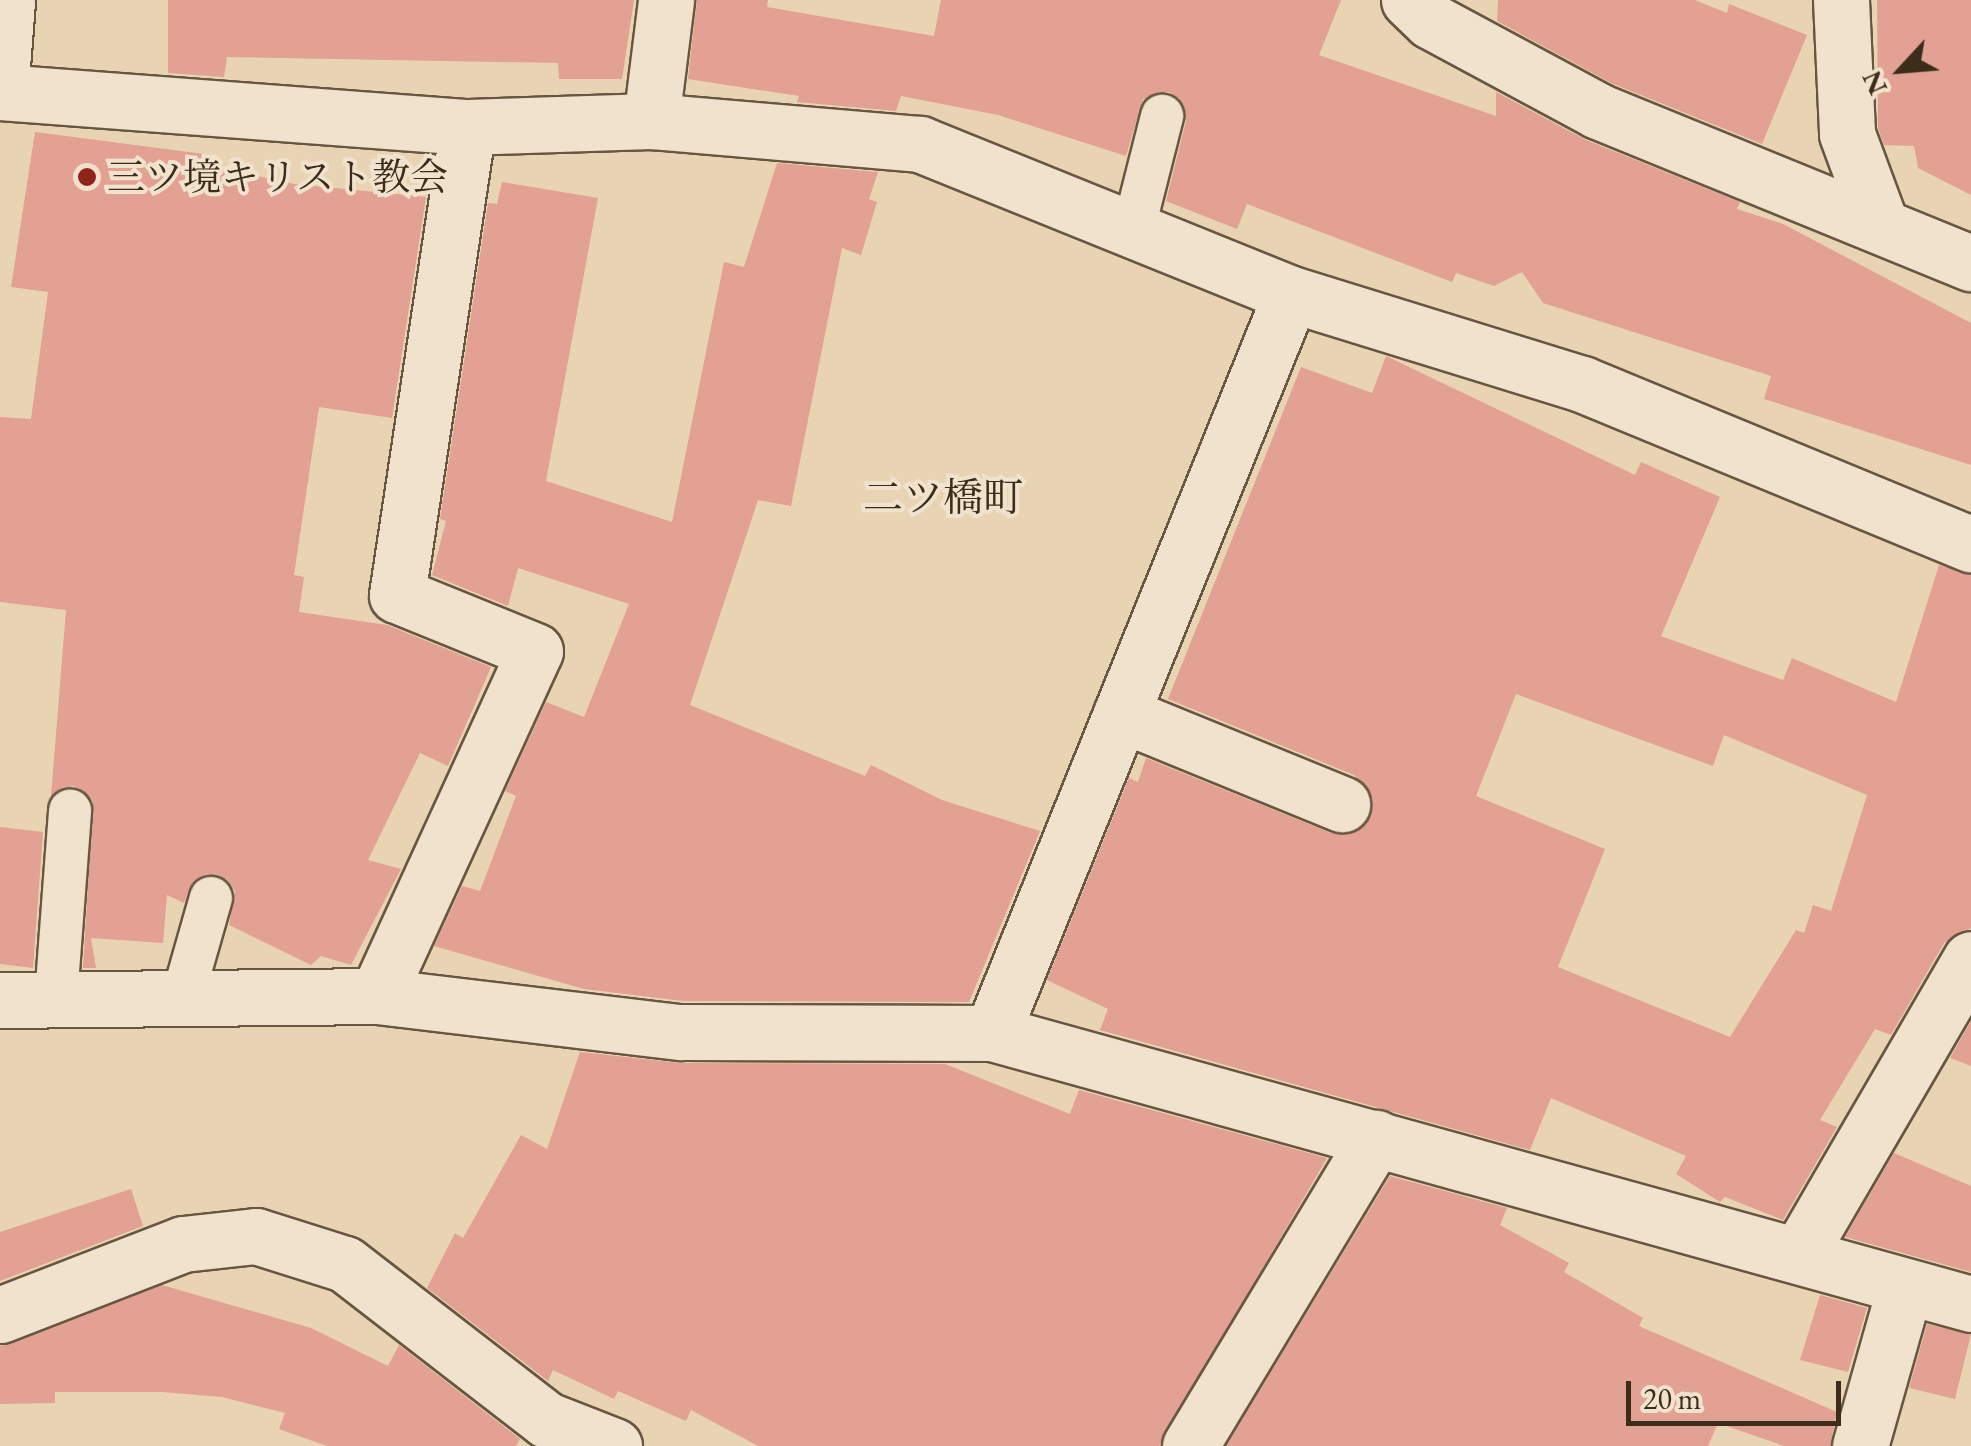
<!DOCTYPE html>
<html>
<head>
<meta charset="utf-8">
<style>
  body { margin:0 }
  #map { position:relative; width:1971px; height:1446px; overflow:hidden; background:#e8d3b2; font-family:"EB Garamond","Noto Serif JP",serif }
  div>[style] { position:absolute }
  .building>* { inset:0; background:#e2a192 }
  .roads { filter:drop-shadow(2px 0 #675640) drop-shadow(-2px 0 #675640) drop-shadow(0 2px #675640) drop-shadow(0 -2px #675640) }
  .service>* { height:42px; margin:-21px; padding:0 21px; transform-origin:21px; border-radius:21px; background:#f0e2cd }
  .minor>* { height:55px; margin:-27.5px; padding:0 27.5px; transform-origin:27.5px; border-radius:27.5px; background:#f0e2cd }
  .dots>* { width:28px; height:28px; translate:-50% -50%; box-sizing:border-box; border:5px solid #f0e2cd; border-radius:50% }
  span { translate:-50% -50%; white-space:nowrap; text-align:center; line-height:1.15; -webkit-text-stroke:8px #f0e2cd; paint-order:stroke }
  .poi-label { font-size:38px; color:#3c2d1a }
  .left { translate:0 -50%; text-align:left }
  .neighbourhood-label { font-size:40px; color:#3c2d1a }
  .north { position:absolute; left:1851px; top:20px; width:100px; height:100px; -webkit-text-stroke:8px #f0e2cd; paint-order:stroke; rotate:244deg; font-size:28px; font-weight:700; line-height:40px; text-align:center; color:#3c2d1a }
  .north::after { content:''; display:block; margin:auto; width:35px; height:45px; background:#3c2d1a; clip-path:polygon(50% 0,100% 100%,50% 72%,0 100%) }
  .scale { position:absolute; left:1626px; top:1381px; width:215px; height:45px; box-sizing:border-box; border:5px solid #3c2d1a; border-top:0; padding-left:12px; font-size:30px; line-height:35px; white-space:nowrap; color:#3c2d1a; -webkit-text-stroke:8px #f0e2cd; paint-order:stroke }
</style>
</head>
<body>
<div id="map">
  <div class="building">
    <i style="clip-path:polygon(168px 0,634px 0,622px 79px,559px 79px,558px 63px,227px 57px,224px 77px,168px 73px)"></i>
    <i style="clip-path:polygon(697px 0,768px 0,767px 7px,934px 36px,941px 0,1341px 0,1319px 55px,1496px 116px,1496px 92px,1586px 140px,1740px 202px,1737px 209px,1783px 224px,1971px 323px,1971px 465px,1764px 399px,1771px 376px,1543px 303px,1522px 272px,1494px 286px,1456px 273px,1452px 282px,1247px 204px,1237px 229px,1166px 201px,1186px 121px,1180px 99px,1169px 92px,1143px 99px,1126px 156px,998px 115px,901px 96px,896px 111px,797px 102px,799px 96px,688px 79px)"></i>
    <i style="clip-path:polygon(1498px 0,1695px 0,1727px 13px,1729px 4px,1807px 35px,1762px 144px,1611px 83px,1497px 21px)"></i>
    <i style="clip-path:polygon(1877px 0,1971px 0,1971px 195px,1918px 168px,1914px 146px,1884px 145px,1878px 128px)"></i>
    <i style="clip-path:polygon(35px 132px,212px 155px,211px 166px,294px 184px,426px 197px,392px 418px,319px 407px,294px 575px,304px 577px,299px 612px,387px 625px,491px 667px,448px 766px,420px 753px,368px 860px,401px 869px,351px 965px,321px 956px,311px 965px,229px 925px,235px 891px,228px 880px,206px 874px,193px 881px,184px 903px,167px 895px,163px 943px,91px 938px,96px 968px,83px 968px,93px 801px,73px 786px,51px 796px,66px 610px,0 602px,0 417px,31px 419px,48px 292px,11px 287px)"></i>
    <i style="clip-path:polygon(777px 163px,878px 172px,869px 199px,877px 202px,861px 255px,842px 248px,791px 506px,758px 500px,690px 705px,865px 776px,871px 765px,942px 800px,1040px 831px,969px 1002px,683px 1001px,584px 989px,434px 946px,462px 886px,480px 891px,516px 796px,505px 791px,546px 702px,584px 717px,629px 604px,518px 568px,508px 606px,432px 575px,446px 521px,440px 519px,488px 203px,497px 204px,502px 182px,598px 198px,546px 481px,672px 522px,724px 262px,744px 267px)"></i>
    <i style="clip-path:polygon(evenodd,1386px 356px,1635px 475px,1641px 462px,1720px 497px,1661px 636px,1783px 680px,1792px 658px,1896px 702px,1939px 565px,1971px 575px,1971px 928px,1944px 943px,1891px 1035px,1875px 1029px,1820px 1120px,1837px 1127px,1783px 1220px,1725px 1197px,1720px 1202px,1676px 1174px,1686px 1156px,1551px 1098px,1530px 1150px,1100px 1030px,1108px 1009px,1047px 980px,1129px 778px,1138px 782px,1146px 758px,1331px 833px,1360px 829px,1370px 817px,1373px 799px,1354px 775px,1168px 699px,1301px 367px,1372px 393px,1386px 356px,1516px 694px,1713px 766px,1724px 735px,1867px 795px,1831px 911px,1813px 905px,1804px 933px,1796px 930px,1730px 1037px,1558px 967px,1605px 849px,1476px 796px,1516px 694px)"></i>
    <i style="clip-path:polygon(0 827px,43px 832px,33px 968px,0 964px)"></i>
    <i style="clip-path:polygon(1971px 1021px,1971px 1066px,1950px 1058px)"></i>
    <i style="clip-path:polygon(580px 1052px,681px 1063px,945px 1064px,1070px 1114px,1079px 1090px,1327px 1158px,1159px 1446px,758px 1446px,691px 1410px,686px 1421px,618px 1391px,614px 1399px,553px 1370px,548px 1381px,427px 1288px,455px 1233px,463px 1238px,521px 1135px,547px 1149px)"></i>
    <i style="clip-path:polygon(1894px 1153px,1971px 1186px,1971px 1272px,1845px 1237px)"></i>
    <i style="clip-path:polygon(1390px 1176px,1507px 1208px,1500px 1225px,1569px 1263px,1564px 1272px,1643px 1318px,1639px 1326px,1837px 1412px,1830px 1446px,1784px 1446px,1718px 1423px,1708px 1446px,1226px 1446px)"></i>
    <i style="clip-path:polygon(131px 1189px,143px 1226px,0 1281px,0 1232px)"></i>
    <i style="clip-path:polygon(162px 1285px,311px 1328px,388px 1366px,399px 1345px,520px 1439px,516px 1446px,327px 1446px,279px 1429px,285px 1413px,222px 1397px,162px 1392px,55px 1392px,55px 1403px,0 1404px,0 1346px)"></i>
    <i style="clip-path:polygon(1820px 1295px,1867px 1308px,1848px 1372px,1800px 1360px)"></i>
    <i style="clip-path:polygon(1927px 1324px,1971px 1334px,1955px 1399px,1909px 1388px)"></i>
  </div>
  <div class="roads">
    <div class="service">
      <i style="left:1133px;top:231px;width:119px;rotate:-75.8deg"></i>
      <i style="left:183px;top:996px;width:102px;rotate:-74.1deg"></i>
      <i style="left:56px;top:998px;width:188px;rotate:-85.7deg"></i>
    </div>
    <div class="minor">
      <i style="left:1409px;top:0;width:30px;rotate:44deg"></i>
      <i style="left:1431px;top:21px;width:190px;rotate:28.3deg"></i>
      <i style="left:1598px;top:111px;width:403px;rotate:22.2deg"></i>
      <i style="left:1841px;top:0;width:134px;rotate:87.4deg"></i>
      <i style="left:1847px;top:134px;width:95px;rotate:69.7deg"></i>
      <i style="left:0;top:92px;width:469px;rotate:4.3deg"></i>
      <i style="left:468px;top:127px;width:183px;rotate:-1.9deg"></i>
      <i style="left:651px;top:121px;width:270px;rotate:4.9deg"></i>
      <i style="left:920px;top:144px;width:400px;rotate:22deg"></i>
      <i style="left:1291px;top:294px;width:305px;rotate:17.2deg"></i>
      <i style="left:1582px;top:384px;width:421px;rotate:22.4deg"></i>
      <i style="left:0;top:92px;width:92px;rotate:-85.6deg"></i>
      <i style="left:651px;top:121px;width:122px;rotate:-82.9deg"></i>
      <i style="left:1121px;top:714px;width:239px;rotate:22.2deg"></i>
      <i style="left:377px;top:996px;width:379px;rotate:-65.4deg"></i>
      <i style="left:535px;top:651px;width:149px;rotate:-157.9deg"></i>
      <i style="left:397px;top:595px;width:473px;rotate:-81.4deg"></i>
      <i style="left:0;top:1000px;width:377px;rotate:-0.6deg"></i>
      <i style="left:377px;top:996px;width:306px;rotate:6.8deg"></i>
      <i style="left:681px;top:1032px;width:311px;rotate:0.2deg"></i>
      <i style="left:992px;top:1033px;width:1016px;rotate:15.47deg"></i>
      <i style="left:992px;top:1033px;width:797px;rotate:-67.97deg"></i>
      <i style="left:1799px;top:1254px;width:341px;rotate:-59.8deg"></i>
      <i style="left:0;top:1315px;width:196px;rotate:-21.2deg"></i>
      <i style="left:183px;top:1244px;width:73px;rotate:-6.3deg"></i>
      <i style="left:256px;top:1236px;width:93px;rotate:17.5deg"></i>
      <i style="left:345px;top:1264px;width:255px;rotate:37.7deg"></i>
      <i style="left:547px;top:1420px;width:72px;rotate:21.2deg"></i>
      <i style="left:1190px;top:1446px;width:360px;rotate:-58.9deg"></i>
      <i style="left:1860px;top:1446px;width:165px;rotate:-74.2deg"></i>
    </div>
  </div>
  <div class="dots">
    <i style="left:87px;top:177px;background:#8f2418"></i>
  </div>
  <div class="poi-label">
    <span class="left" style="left:107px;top:177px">三ツ境キリスト教会</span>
  </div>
  <div class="neighbourhood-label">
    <span style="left:943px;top:497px">二ツ橋町</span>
  </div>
  <div class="north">N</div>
  <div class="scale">20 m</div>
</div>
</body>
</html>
